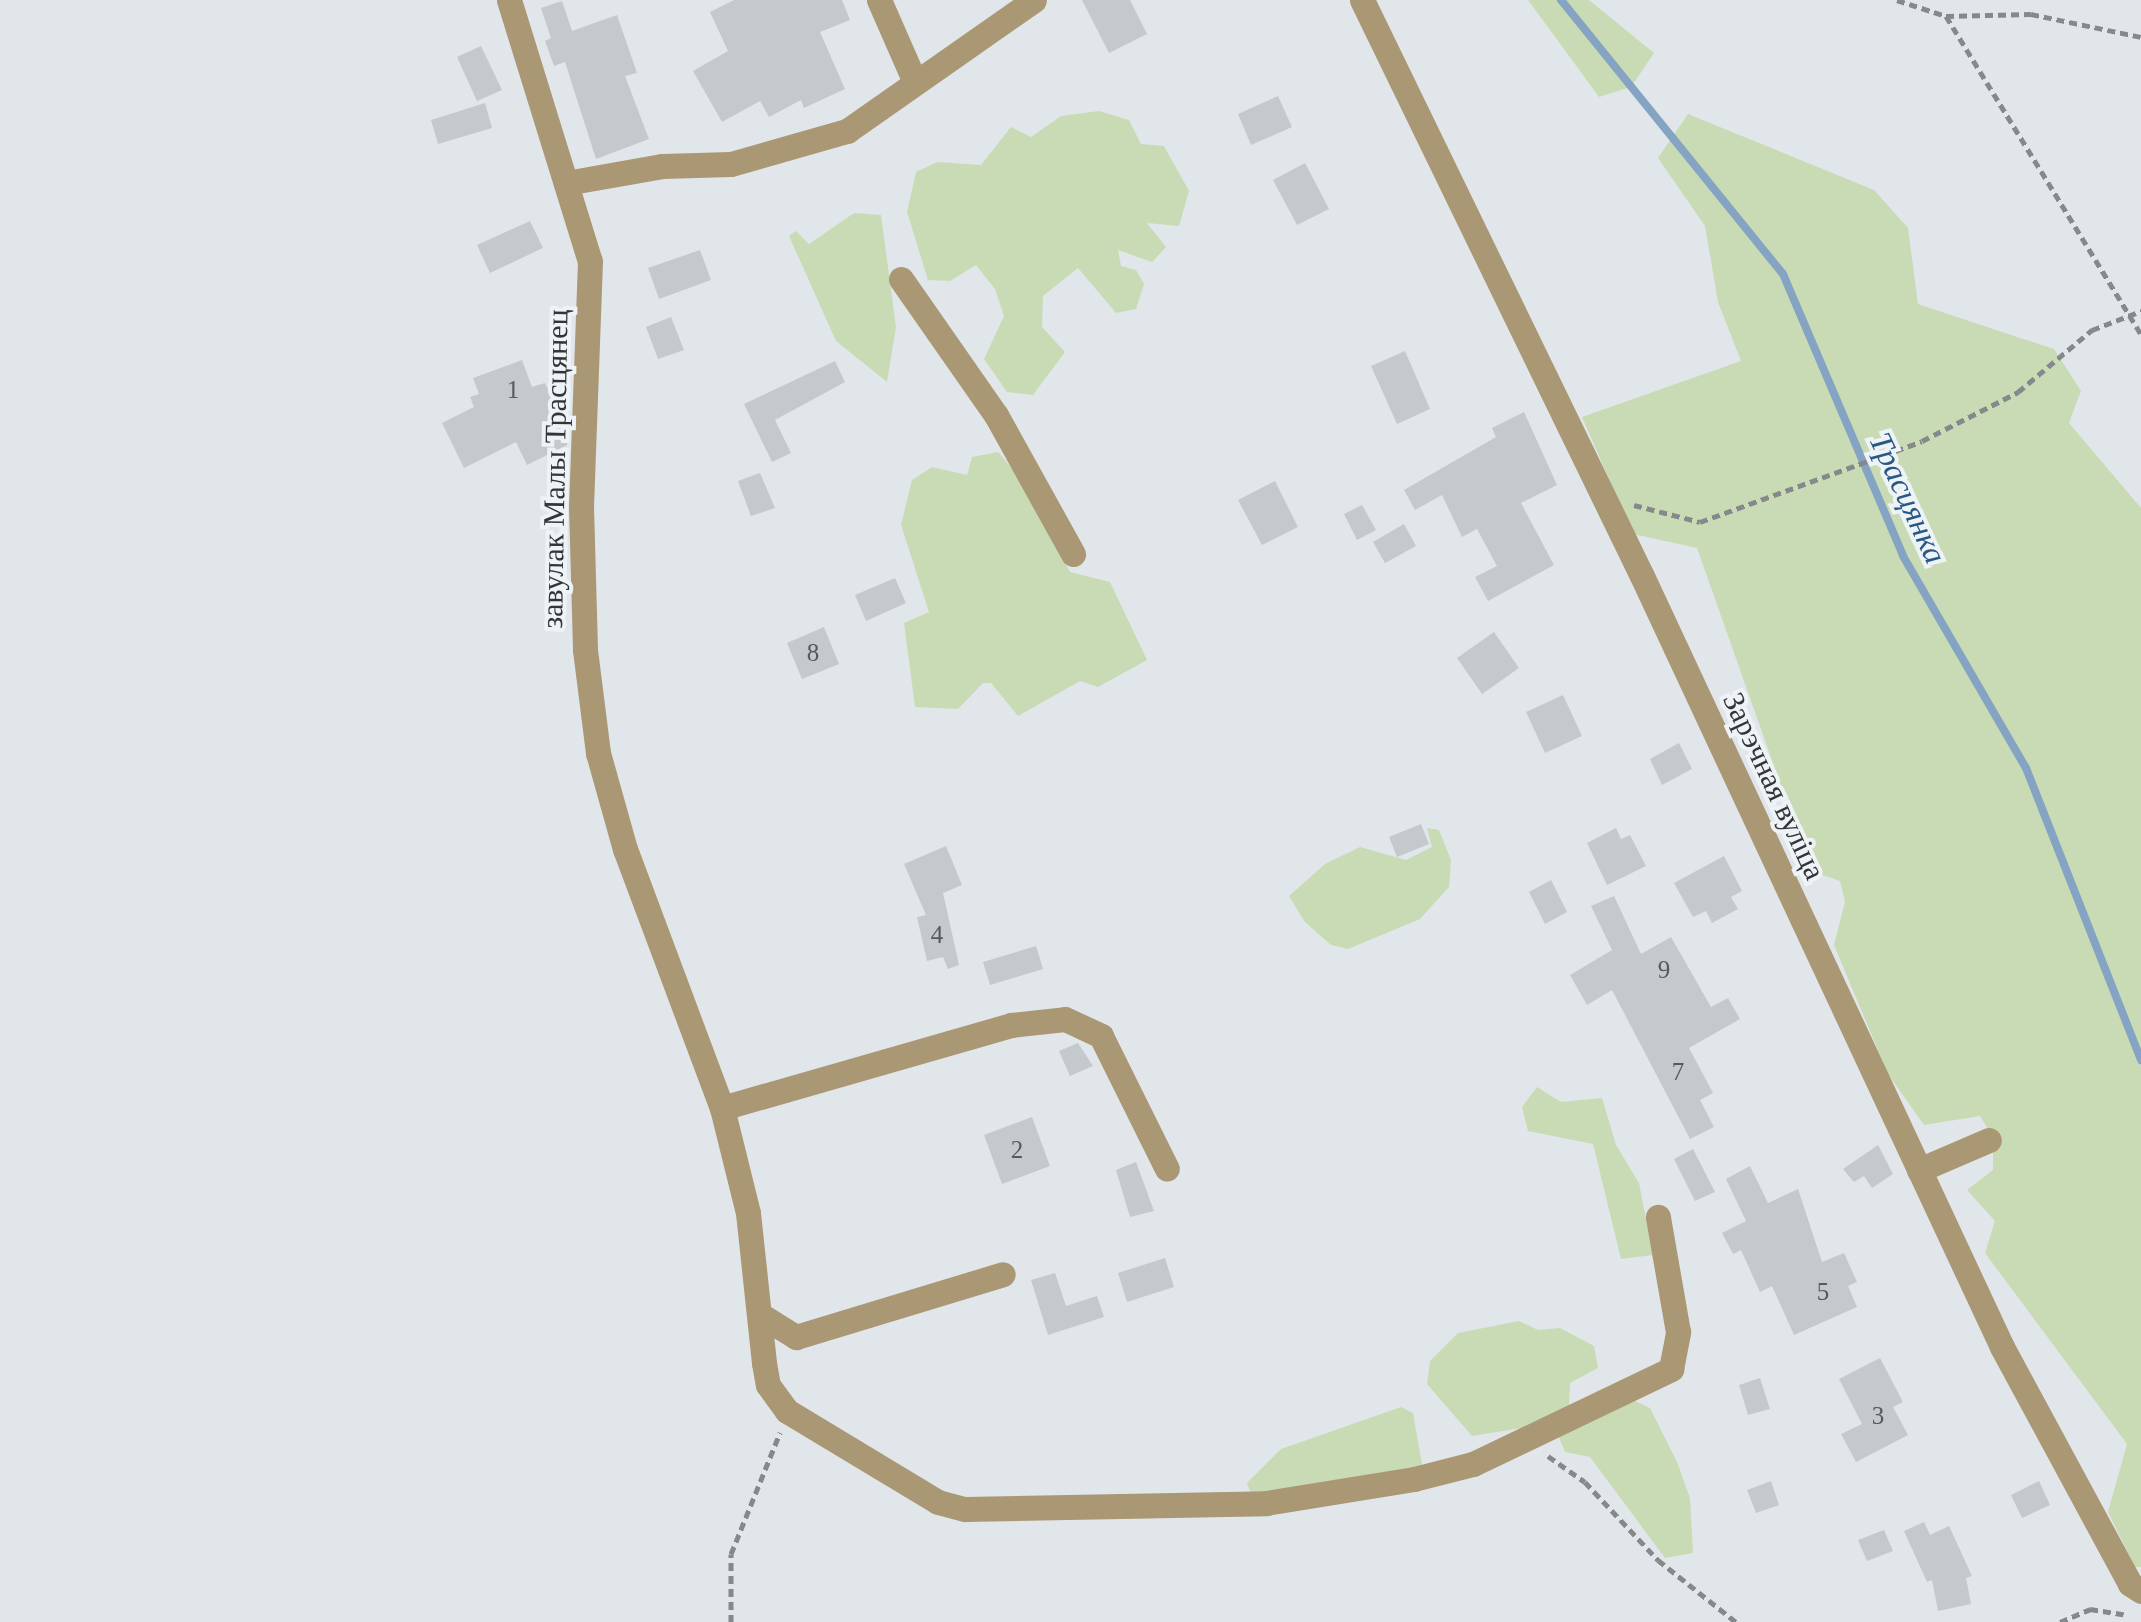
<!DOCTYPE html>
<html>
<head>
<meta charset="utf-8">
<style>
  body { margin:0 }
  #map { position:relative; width:2141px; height:1622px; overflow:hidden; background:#e1e6ea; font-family:Georgia,serif }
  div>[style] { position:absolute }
  .green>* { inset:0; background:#c9dbb4 }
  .stream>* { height:8px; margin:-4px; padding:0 4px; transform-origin:4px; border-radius:4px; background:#85a4c4 }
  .building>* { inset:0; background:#c4c9cd }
  .path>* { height:5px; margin-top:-2.5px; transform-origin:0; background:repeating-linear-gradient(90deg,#85898b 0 8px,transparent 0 13px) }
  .minor>* { height:25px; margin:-12.5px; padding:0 12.5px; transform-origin:12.5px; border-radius:12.5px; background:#aa9774 }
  span { translate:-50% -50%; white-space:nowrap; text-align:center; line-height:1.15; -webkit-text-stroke:8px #eef3f7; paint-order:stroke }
  .number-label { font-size:25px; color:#575a5c }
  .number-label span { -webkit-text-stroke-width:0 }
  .street-label { font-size:30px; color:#333536 }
  .water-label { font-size:32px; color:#295883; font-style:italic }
</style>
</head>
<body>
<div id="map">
  <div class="green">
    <i style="clip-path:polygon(1528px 0,1589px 0,1654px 53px,1631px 87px,1599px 97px)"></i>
    <i style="clip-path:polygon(1099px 111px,1129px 120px,1141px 144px,1164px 146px,1189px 191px,1179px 226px,1147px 223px,1166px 247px,1152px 262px,1118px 250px,1121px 266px,1136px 270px,1144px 284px,1136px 309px,1116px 313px,1078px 268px,1043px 296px,1042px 327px,1065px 352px,1033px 395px,1007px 392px,984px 359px,1004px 316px,995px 289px,976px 265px,950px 281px,928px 280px,907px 212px,916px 172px,937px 162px,981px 165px,1011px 127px,1031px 137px,1061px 116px)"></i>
    <i style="clip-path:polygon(1688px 114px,1874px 190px,1908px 228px,1918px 304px,2054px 349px,2081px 391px,2069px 423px,2141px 508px,2141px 1567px,2135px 1567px,2108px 1512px,2127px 1444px,1985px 1253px,1995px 1221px,1967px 1190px,1993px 1170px,1993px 1137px,1980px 1116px,1924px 1125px,1888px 1074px,1834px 945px,1845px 902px,1840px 881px,1811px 871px,1697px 548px,1633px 534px,1582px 417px,1741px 361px,1718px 302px,1705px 226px,1658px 158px)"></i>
    <i style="clip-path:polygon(854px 213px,881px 215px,896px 327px,887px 382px,836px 341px,789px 236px,796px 231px,809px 244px)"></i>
    <i style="clip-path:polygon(998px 452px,1026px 485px,1070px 572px,1110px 582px,1147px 660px,1098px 687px,1080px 681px,1018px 716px,991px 683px,983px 683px,958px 709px,915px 707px,904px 623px,929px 612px,901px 525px,912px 480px,932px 467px,967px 475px,972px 457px)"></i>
    <i style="clip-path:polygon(1427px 828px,1439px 830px,1451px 860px,1449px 887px,1420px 919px,1348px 949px,1331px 945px,1305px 922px,1289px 896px,1325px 864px,1360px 847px,1406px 860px,1432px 847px)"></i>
    <i style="clip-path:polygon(1537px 1087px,1561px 1102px,1602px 1098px,1616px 1145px,1639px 1183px,1653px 1255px,1621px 1259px,1593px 1144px,1528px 1131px,1522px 1107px)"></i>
    <i style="clip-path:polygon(1519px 1321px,1538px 1330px,1560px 1328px,1594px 1346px,1598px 1368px,1570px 1383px,1569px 1406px,1522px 1428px,1472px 1436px,1427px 1384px,1430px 1361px,1458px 1333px)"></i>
    <i style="clip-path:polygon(1633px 1400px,1650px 1408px,1677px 1462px,1690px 1498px,1693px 1553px,1665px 1558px,1590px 1457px,1565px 1452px,1557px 1433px)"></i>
    <i style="clip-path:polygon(1401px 1407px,1413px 1413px,1423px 1470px,1252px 1497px,1247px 1483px,1281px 1449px)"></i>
  </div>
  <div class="stream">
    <i style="left:1561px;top:0;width:353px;rotate:51deg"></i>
    <i style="left:1783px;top:274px;width:306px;rotate:66.9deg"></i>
    <i style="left:1903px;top:556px;width:245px;rotate:59.9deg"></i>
    <i style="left:2026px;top:768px;width:314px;rotate:68.5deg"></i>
  </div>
  <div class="building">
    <i style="clip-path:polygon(734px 0,842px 0,850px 20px,820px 32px,845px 89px,804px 108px,801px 100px,769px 117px,760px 101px,722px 122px,693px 71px,728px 51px,710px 12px)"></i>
    <i style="clip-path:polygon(1082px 0,1130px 0,1147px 34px,1109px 53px)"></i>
    <i style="clip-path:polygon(562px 1px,572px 31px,617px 15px,637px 73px,625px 76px,649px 139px,596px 159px,565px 62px,554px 66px,545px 41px,551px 38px,541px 8px)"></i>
    <i style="clip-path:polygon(481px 46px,502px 90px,477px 101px,457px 57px)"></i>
    <i style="clip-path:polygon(1278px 96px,1292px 127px,1251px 145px,1238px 114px)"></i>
    <i style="clip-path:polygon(485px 103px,492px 128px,438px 144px,431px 120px)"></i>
    <i style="clip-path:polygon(1305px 163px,1329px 209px,1297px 225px,1273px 180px)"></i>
    <i style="clip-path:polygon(530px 221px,543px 248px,490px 273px,477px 245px)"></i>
    <i style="clip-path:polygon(700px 250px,711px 280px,659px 299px,648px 268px)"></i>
    <i style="clip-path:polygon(671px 317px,684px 350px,658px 359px,646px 327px)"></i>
    <i style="clip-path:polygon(1405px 351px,1430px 409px,1397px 424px,1371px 366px)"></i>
    <i style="clip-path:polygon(522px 360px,532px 387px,545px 383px,567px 431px,567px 445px,527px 465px,516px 442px,464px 468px,442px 423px,474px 407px,470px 397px,479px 394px,473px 378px)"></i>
    <i style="clip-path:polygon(835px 361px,845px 382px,775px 420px,791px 453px,772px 462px,744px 404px)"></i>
    <i style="clip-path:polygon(1524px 412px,1557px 485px,1521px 503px,1554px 565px,1488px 601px,1475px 577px,1497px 566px,1477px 529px,1462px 537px,1442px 495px,1415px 510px,1404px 490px,1496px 437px,1492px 428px)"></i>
    <i style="clip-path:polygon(760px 473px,775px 508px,751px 516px,738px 481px)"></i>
    <i style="clip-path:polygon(1275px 481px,1298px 527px,1262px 545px,1238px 500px)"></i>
    <i style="clip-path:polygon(1362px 505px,1376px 530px,1357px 540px,1344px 514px)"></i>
    <i style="clip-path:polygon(1404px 524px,1416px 546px,1385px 563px,1373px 542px)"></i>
    <i style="clip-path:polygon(895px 578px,906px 603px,866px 621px,855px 595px)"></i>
    <i style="clip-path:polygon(824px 627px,839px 664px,802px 679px,787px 643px)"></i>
    <i style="clip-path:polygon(1494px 632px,1519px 668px,1482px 694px,1457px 658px)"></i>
    <i style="clip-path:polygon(1563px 695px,1582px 736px,1545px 753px,1526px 712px)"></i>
    <i style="clip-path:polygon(1679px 743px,1692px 769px,1662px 785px,1650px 759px)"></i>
    <i style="clip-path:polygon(1421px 824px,1429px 844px,1397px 857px,1389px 837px)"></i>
    <i style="clip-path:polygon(1616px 828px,1621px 839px,1630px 835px,1646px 866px,1607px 885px,1587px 843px)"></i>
    <i style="clip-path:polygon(946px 846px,962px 885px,943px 893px,959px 965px,948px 969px,943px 957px,927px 961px,917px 917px,926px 915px,904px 864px)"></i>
    <i style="clip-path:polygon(1724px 856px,1742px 891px,1731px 897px,1738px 909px,1712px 923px,1706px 911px,1693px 917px,1674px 883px)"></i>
    <i style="clip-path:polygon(1551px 880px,1567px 912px,1545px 924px,1529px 892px)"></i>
    <i style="clip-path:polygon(1614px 896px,1641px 954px,1671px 937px,1711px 1007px,1728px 998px,1740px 1019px,1689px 1048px,1713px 1093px,1700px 1100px,1714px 1127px,1690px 1139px,1612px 990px,1587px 1005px,1570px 975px,1612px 950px,1591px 906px)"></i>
    <i style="clip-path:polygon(1036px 946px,1043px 969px,990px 985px,983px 962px)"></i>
    <i style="clip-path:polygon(1078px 1043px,1093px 1066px,1070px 1076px,1059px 1051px)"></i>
    <i style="clip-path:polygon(1032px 1117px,1050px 1166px,1002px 1184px,984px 1135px)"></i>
    <i style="clip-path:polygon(1878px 1145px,1893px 1174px,1872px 1188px,1864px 1176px,1854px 1182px,1843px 1169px)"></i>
    <i style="clip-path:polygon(1693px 1149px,1715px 1192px,1695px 1201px,1674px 1159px)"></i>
    <i style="clip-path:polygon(1136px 1162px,1154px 1211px,1130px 1217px,1116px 1170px)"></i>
    <i style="clip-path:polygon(1750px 1166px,1768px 1203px,1798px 1189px,1822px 1262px,1844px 1253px,1857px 1282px,1848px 1286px,1857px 1307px,1794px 1335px,1772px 1286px,1760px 1292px,1741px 1250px,1733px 1254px,1722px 1233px,1746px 1221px,1726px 1179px)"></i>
    <i style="clip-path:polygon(1165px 1258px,1174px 1287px,1127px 1302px,1118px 1273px)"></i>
    <i style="clip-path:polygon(1055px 1273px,1066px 1306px,1097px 1296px,1104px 1317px,1048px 1335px,1031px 1280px)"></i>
    <i style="clip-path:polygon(1880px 1358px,1903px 1402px,1893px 1407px,1908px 1435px,1856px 1462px,1841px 1434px,1862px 1424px,1839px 1379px)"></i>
    <i style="clip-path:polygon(1760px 1378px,1770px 1409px,1748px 1415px,1739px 1385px)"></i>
    <i style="clip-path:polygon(1771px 1481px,1779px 1505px,1756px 1513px,1747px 1490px)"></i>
    <i style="clip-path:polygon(2039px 1481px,2050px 1505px,2022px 1518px,2011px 1495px)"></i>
    <i style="clip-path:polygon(1924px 1522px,1930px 1535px,1949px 1526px,1972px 1576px,1966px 1578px,1971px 1604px,1938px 1611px,1932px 1580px,1927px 1582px,1904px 1531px)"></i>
    <i style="clip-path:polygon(1884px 1530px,1893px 1551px,1867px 1561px,1858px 1540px)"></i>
  </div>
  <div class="path">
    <i style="left:1897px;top:0;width:52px;rotate:18.1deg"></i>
    <i style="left:1946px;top:16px;width:85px;rotate:-1.3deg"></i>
    <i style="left:2031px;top:14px;width:112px;rotate:11.8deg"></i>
    <i style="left:1946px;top:16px;width:373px;rotate:58.5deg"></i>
    <i style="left:1634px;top:505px;width:68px;rotate:14.4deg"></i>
    <i style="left:1700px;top:522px;width:236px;rotate:-20deg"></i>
    <i style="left:1922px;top:441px;width:108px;rotate:-27deg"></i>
    <i style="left:2018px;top:392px;width:97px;rotate:-40deg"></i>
    <i style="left:2092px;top:330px;width:53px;rotate:-21.2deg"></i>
    <i style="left:1548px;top:1456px;width:45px;rotate:35.1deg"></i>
    <i style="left:1585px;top:1482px;width:107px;rotate:46.9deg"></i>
    <i style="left:1658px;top:1560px;width:100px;rotate:38.5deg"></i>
    <i style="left:731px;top:1622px;width:68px;rotate:-90deg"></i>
    <i style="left:731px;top:1554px;width:131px;rotate:-68deg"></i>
    <i style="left:2060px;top:1622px;width:33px;rotate:-23deg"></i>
    <i style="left:2090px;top:1609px;width:38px;rotate:9deg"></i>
  </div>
  <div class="minor">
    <i style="left:509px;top:0;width:273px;rotate:72.8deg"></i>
    <i style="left:590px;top:261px;width:245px;rotate:92.1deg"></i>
    <i style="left:581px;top:506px;width:144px;rotate:88.4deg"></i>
    <i style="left:585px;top:650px;width:104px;rotate:82.8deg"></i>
    <i style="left:598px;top:753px;width:100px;rotate:74.3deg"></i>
    <i style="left:625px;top:849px;width:277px;rotate:69.5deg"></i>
    <i style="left:722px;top:1108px;width:108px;rotate:76.1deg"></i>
    <i style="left:748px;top:1213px;width:151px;rotate:83.9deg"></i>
    <i style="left:764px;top:1363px;width:22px;rotate:80deg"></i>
    <i style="left:768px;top:1385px;width:32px;rotate:54deg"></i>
    <i style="left:787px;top:1411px;width:176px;rotate:31.1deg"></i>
    <i style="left:938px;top:1502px;width:28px;rotate:15deg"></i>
    <i style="left:965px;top:1509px;width:301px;rotate:-1.1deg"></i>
    <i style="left:1266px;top:1503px;width:150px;rotate:-9.2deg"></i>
    <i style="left:1414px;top:1479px;width:61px;rotate:-14.3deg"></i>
    <i style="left:1473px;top:1464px;width:220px;rotate:-25.6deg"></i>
    <i style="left:1671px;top:1369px;width:38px;rotate:-79deg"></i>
    <i style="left:1678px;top:1332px;width:117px;rotate:-99.9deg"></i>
    <i style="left:879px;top:0;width:90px;rotate:66.3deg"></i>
    <i style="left:1362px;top:0;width:640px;rotate:64.08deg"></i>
    <i style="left:1642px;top:576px;width:851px;rotate:64.97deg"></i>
    <i style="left:2002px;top:1347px;width:269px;rotate:61.6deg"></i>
    <i style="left:2130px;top:1584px;width:13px;rotate:32deg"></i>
    <i style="left:566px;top:183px;width:97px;rotate:-10deg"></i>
    <i style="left:662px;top:166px;width:69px;rotate:-1.7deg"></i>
    <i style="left:731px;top:164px;width:121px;rotate:-15.9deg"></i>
    <i style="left:847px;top:131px;width:228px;rotate:-35deg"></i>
    <i style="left:901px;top:279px;width:166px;rotate:55.1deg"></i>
    <i style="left:996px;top:415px;width:159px;rotate:61deg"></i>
    <i style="left:722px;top:1108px;width:301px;rotate:-16deg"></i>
    <i style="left:1011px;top:1025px;width:54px;rotate:-6.3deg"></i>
    <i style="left:1065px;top:1019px;width:40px;rotate:25deg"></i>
    <i style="left:1101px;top:1036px;width:148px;rotate:63.6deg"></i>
    <i style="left:1919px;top:1170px;width:76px;rotate:-23.2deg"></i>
    <i style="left:759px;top:1314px;width:44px;rotate:31.9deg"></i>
    <i style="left:796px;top:1337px;width:216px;rotate:-16.9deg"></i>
  </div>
  <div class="number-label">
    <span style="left:513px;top:390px">1</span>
    <span style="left:813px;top:653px">8</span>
    <span style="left:937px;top:935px">4</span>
    <span style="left:1664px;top:970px">9</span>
    <span style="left:1678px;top:1072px">7</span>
    <span style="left:1017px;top:1150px">2</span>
    <span style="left:1823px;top:1292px">5</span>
    <span style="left:1878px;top:1416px">3</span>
  </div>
  <div class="street-label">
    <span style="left:555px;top:469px;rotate:-89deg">завулак Малы Трасцянец</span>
    <span style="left:1774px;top:786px;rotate:65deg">Зарэчная вуліца</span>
  </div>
  <div class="water-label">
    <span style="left:1908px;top:498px;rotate:65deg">Трасцянка</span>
  </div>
</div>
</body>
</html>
